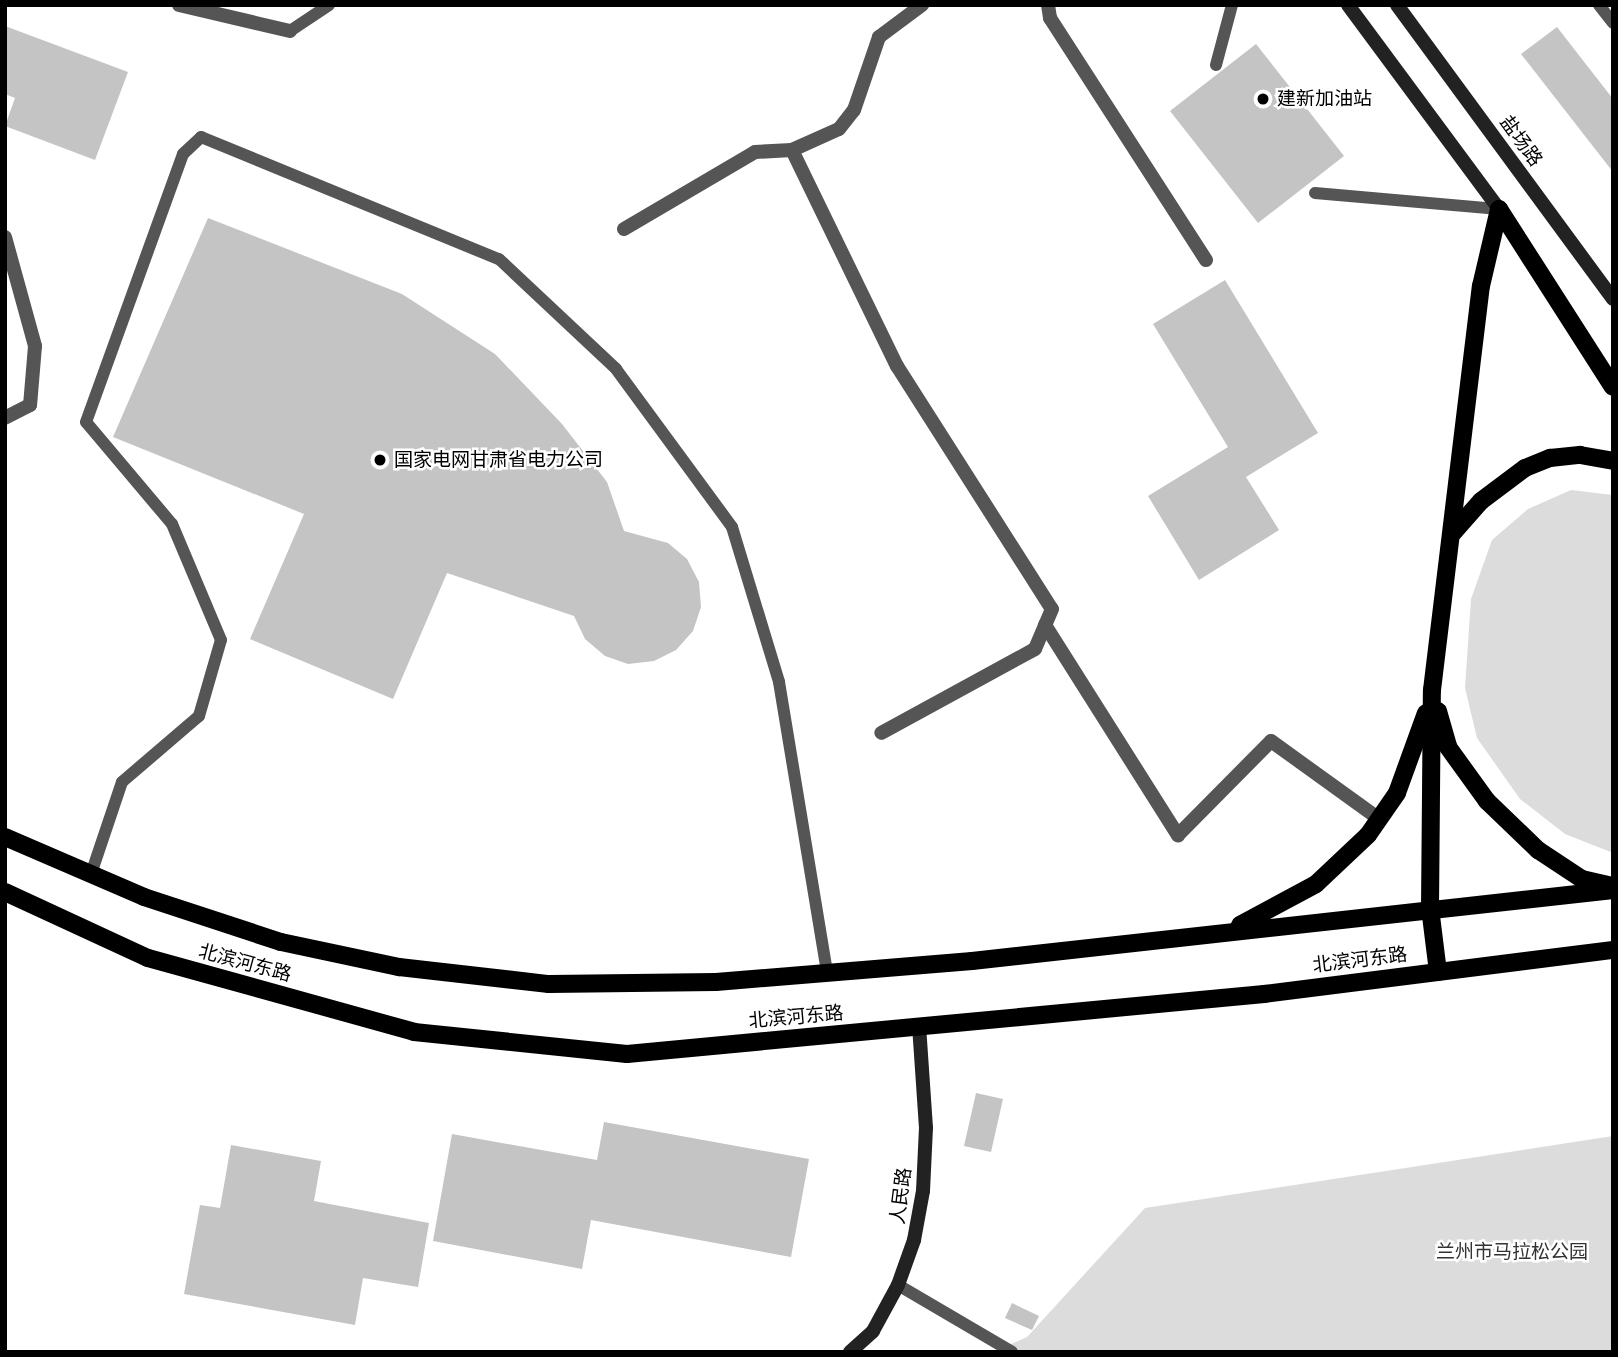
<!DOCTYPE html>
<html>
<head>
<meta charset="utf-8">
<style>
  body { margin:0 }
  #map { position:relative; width:1618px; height:1357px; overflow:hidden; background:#fff; font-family:"Asap Condensed","Noto Sans SC",sans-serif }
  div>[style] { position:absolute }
  .green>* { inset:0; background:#dcdcdc }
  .building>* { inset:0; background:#c4c4c4 }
  .lane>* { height:12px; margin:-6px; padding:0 6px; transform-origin:6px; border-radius:6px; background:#555 }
  .street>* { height:14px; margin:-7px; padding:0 7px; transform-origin:7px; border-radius:7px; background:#555 }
  .secondary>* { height:14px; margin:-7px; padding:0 7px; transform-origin:7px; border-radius:7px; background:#222 }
  .primary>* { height:18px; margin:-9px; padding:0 9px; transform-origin:9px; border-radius:9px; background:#000 }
  .dots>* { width:19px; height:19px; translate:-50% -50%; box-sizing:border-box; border:4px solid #fff; border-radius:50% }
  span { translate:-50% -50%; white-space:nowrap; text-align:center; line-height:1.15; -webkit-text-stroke:5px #fff; paint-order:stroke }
  .poi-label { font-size:19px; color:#000 }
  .left { translate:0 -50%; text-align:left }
  .street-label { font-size:19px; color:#000 }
  .park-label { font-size:19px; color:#333 }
  .frame { position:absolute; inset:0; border:7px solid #000; pointer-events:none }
</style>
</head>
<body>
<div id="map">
  <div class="green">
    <i style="clip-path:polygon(1571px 490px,1613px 495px,1613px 853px,1565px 834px,1520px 799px,1477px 738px,1465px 688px,1471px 599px,1492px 540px,1528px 509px)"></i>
    <i style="clip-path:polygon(1613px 1136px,1613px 1352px,994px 1352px,1027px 1337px,1145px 1208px)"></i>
  </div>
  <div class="building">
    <i style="clip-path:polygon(5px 26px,128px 72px,95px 160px,5px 126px,15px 98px,5px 94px)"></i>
    <i style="clip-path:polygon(1557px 27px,1613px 99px,1613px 172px,1521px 54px)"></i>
    <i style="clip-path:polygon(1256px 44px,1344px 156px,1258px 223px,1170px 111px)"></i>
    <i style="clip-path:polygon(208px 218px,402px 294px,495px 354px,562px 424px,607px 482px,624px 531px,668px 543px,687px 559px,699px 582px,701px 607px,693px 631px,676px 650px,654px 661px,628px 664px,605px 656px,585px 639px,574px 616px,447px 573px,393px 699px,250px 639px,304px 514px,113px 437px)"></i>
    <i style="clip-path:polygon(1225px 280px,1318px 433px,1246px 477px,1279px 530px,1199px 580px,1148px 496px,1228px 447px,1153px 324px)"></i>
    <i style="clip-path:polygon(976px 1093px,1003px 1099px,991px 1152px,964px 1146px)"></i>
    <i style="clip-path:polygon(604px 1122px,809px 1159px,791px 1257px,591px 1220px,582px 1269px,433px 1241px,452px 1134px,597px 1160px)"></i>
    <i style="clip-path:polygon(231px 1145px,321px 1161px,314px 1201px,429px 1223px,418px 1287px,363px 1278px,355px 1325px,184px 1294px,200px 1205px,220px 1208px)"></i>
    <i style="clip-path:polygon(1012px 1303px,1039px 1316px,1032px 1330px,1005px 1318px)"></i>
  </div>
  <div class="lane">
    <i style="left:1599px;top:5px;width:23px;rotate:52deg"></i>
    <i style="left:290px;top:31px;width:47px;rotate:-33.7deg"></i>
    <i style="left:1216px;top:65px;width:62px;rotate:-75.1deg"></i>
    <i style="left:1315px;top:193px;width:185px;rotate:5deg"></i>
    <i style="left:91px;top:874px;width:97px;rotate:-71.4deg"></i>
    <i style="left:122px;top:782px;width:101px;rotate:-40.6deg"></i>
    <i style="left:199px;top:716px;width:79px;rotate:-73.9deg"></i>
    <i style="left:221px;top:640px;width:126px;rotate:-112.9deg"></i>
    <i style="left:172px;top:524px;width:133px;rotate:-130.1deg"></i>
    <i style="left:86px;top:422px;width:285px;rotate:-70.1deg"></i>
    <i style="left:183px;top:154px;width:25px;rotate:-43deg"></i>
    <i style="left:201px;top:137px;width:322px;rotate:22.3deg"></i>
    <i style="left:499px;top:259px;width:161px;rotate:43.2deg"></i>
    <i style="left:616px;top:369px;width:196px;rotate:53.7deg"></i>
    <i style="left:732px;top:527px;width:162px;rotate:73.1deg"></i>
    <i style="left:779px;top:682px;width:295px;rotate:80.6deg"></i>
    <i style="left:898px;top:1285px;width:132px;rotate:30.4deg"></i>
  </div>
  <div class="street">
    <i style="left:179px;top:5px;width:114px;rotate:13.2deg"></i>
    <i style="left:1048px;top:5px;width:13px;rotate:81deg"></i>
    <i style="left:1050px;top:18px;width:288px;rotate:57.2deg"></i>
    <i style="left:792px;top:150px;width:240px;rotate:64.1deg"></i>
    <i style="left:897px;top:366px;width:288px;rotate:57.5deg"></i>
    <i style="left:1052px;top:609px;width:43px;rotate:113deg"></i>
    <i style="left:1035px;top:649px;width:175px;rotate:151.4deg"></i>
    <i style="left:624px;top:229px;width:152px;rotate:-30.4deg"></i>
    <i style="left:755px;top:152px;width:37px;rotate:-3deg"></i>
    <i style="left:792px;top:150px;width:51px;rotate:-24.1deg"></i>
    <i style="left:839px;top:129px;width:24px;rotate:-52deg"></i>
    <i style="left:854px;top:110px;width:77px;rotate:-71.1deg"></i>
    <i style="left:879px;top:37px;width:54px;rotate:-36.7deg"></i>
    <i style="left:5px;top:237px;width:113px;rotate:74.6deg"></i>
    <i style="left:35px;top:346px;width:59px;rotate:94.8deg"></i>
    <i style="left:30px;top:405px;width:28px;rotate:153deg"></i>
    <i style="left:1045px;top:625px;width:249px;rotate:57.7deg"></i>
    <i style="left:1178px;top:835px;width:132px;rotate:-45.3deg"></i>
    <i style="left:1271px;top:741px;width:133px;rotate:35.8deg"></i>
  </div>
  <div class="secondary">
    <i style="left:1348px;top:5px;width:254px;rotate:53.5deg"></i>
    <i style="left:1397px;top:5px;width:365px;rotate:53.7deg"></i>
    <i style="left:850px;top:1352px;width:31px;rotate:-42deg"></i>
    <i style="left:873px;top:1331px;width:52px;rotate:-61.5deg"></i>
    <i style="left:898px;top:1285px;width:48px;rotate:-70.4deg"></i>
    <i style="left:914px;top:1240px;width:50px;rotate:-79.6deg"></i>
    <i style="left:923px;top:1191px;width:63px;rotate:-87.3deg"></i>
    <i style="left:926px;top:1128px;width:102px;rotate:-93.9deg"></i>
  </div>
  <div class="primary">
    <i style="left:1499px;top:209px;width:211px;rotate:57.4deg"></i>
    <i style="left:1451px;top:535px;width:45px;rotate:-48.6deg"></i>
    <i style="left:1481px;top:501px;width:55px;rotate:-36.9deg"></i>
    <i style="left:1525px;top:468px;width:27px;rotate:-22deg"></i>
    <i style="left:1550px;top:458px;width:30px;rotate:-6deg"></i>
    <i style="left:1580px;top:455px;width:34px;rotate:10deg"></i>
    <i style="left:1438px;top:711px;width:37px;rotate:74deg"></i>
    <i style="left:1448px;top:747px;width:67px;rotate:54.2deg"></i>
    <i style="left:1487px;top:801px;width:71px;rotate:43.9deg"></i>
    <i style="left:1538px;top:850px;width:53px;rotate:33.4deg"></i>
    <i style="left:1582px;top:879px;width:28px;rotate:13deg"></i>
    <i style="left:5px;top:837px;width:151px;rotate:23.3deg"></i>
    <i style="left:144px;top:897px;width:144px;rotate:18.2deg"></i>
    <i style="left:281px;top:942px;width:121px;rotate:12deg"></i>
    <i style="left:399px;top:967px;width:151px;rotate:6.5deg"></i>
    <i style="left:549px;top:984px;width:167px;rotate:-0.7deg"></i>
    <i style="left:716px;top:982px;width:257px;rotate:-4.7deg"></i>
    <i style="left:972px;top:961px;width:645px;rotate:-6.32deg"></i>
    <i style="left:5px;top:892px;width:157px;rotate:24.8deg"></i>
    <i style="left:148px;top:958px;width:276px;rotate:15.5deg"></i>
    <i style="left:414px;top:1032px;width:214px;rotate:5.9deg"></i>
    <i style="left:627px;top:1054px;width:640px;rotate:-5.38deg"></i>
    <i style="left:1264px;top:994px;width:352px;rotate:-7.2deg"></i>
    <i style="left:1240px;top:925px;width:86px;rotate:-28.3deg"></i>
    <i style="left:1316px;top:884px;width:71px;rotate:-43.3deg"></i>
    <i style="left:1368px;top:835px;width:51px;rotate:-55.4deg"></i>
    <i style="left:1397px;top:793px;width:85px;rotate:-70.1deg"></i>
    <i style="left:1438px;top:972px;width:64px;rotate:-97.1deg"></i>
    <i style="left:1430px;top:908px;width:218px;rotate:-89.5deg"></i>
    <i style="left:1432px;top:690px;width:407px;rotate:-83.1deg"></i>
    <i style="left:1481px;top:286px;width:79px;rotate:-76.8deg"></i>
  </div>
  <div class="dots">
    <i style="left:1263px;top:99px;background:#000"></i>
    <i style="left:380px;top:460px;background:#000"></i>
  </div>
  <div class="poi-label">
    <span class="left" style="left:1277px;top:99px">建新加油站</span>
    <span class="left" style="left:394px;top:460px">国家电网甘肃省电力公司</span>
  </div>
  <div class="street-label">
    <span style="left:1521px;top:141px;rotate:54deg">盐场路</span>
    <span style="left:1360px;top:960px;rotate:-7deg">北滨河东路</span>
    <span style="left:245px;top:963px;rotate:15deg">北滨河东路</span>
    <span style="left:796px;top:1017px;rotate:-5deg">北滨河东路</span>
    <span style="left:901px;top:1196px;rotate:-83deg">人民路</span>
  </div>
  <div class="park-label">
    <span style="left:1512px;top:1252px">兰州市马拉松公园</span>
  </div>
  <div class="frame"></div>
</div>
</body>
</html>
